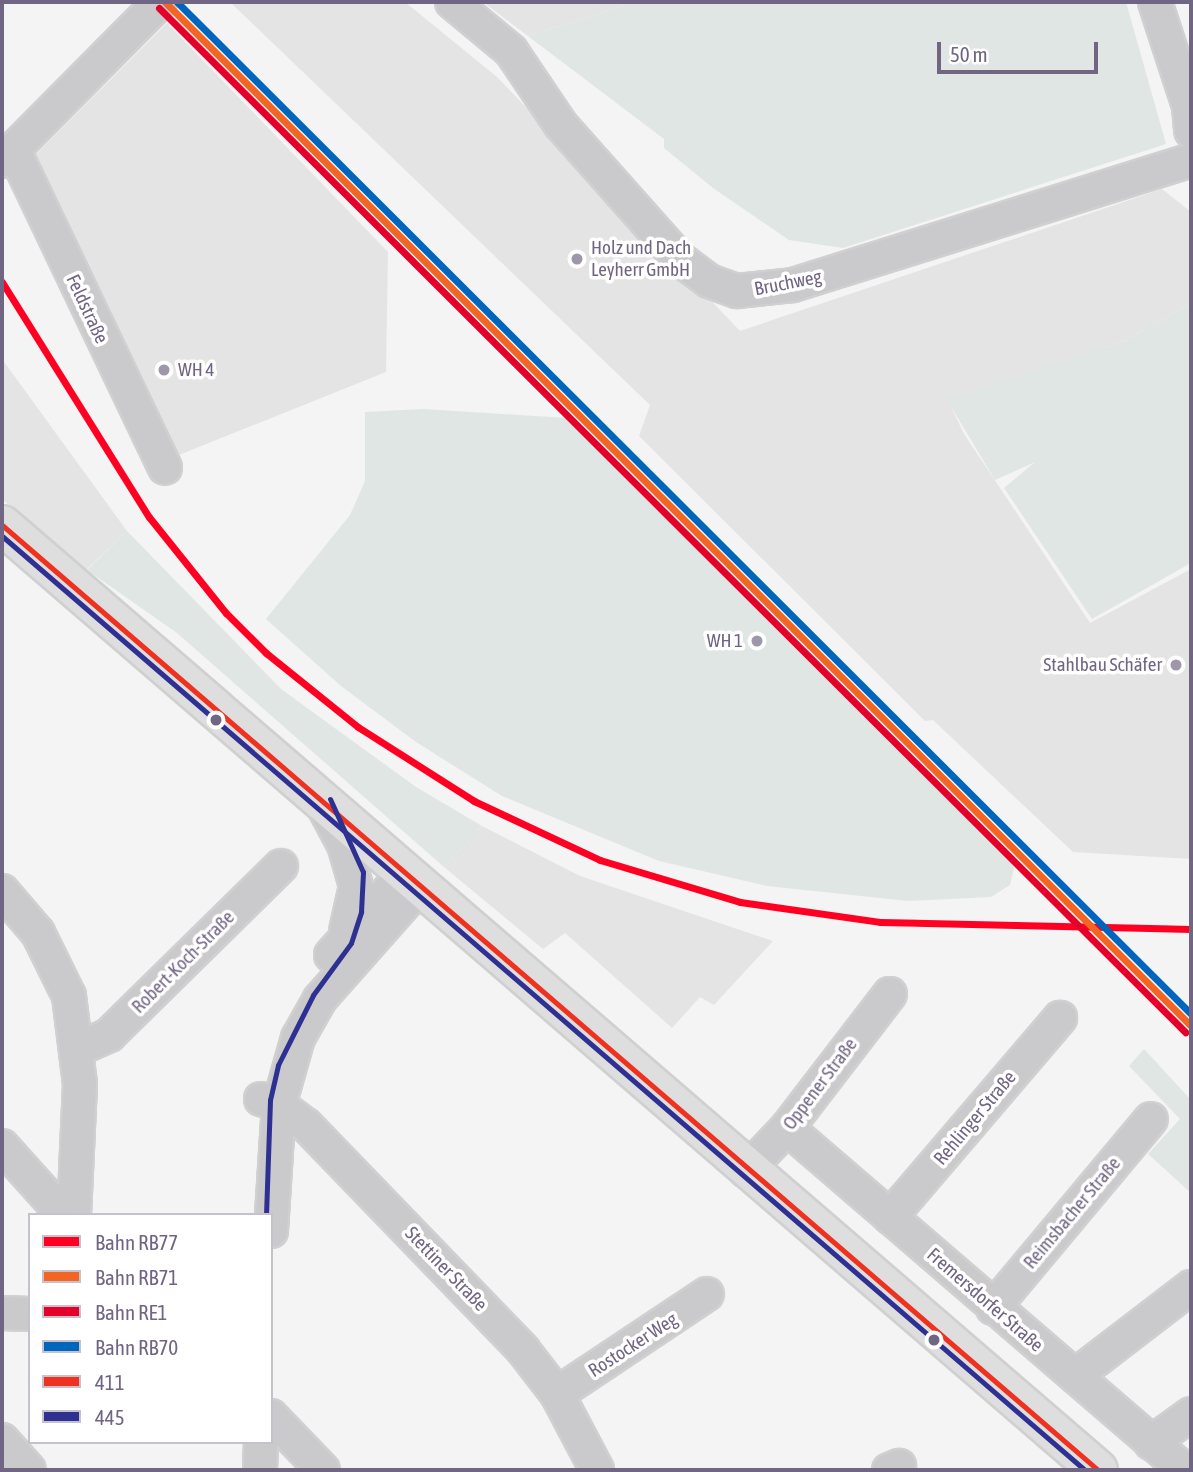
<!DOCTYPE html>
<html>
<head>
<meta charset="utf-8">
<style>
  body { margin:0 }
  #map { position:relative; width:1193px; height:1472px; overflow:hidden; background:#f3f4f3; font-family:"Asap Condensed",sans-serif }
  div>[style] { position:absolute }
  .built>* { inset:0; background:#e4e4e5 }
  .green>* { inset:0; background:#e0e6e3 }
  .roads { filter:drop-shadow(2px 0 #d0d0d1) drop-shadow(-2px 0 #d0d0d1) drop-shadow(0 2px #d0d0d1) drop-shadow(0 -2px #d0d0d1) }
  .minor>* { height:32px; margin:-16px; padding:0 16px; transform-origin:16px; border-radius:16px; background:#cacacc }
  .major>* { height:38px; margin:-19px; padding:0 19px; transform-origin:19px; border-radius:19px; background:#dfdedf }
  .bus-1>* { height:5px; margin:-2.5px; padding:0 2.5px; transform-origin:2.5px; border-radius:2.5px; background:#ef3120 }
  .bus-2>* { height:5px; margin:-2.5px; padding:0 2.5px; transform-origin:2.5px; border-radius:2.5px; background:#2e3192 }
  .rail-1>* { height:7px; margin:-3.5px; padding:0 3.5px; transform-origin:3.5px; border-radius:3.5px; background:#ff0023 }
  .rail-2>* { height:7px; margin:-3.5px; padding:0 3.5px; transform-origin:3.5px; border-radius:3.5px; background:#f26522 }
  .rail-3>* { height:7px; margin:-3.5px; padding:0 3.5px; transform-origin:3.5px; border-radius:3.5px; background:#e4002b }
  .rail-4>* { height:7px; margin:-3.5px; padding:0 3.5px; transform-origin:3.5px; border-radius:3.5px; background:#0065bd }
  .dots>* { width:19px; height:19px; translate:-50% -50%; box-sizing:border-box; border:4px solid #fff; border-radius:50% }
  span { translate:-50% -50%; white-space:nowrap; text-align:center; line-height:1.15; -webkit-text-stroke:7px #fff; paint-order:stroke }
  .poi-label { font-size:19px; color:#706582 }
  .left { translate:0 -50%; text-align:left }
  .right { translate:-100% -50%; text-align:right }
  .street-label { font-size:19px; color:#706582 }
  .frame { position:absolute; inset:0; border:4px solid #706582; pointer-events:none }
  .legend { position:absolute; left:28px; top:1213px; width:245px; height:231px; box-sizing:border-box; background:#fff; border:2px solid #c6c1cd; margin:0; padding:9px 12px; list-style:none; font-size:21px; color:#706582 }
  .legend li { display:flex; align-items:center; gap:14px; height:35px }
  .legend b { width:35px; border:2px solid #c6c1cd }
  .scale { position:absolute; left:937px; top:42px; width:161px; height:32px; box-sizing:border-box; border:4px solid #706582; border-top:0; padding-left:9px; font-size:21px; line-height:24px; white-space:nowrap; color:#706582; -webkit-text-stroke:5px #fff; paint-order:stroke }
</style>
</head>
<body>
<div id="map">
  <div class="built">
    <i style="clip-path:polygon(230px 2px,405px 2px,497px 77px,740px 331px,1162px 189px,1191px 212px,1191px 303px,1127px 340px,948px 400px,964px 434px,1090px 623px,1191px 569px,1191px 859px,1073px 852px,933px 720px,925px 721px,639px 436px,650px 405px)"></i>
    <i style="clip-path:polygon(483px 2px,634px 2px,528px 36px)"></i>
    <i style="clip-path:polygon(167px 23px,388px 252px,386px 372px,169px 459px,34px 156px)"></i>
    <i style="clip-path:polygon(2px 359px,127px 531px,84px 572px,2px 499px)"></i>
    <i style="clip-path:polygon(482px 826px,580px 876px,773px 941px,714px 1005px,700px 997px,672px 1028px,565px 933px,543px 949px,444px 867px)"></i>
  </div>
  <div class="green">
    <i style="clip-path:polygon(634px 2px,1126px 2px,1166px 144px,843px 248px,789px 240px,713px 188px,664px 148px,664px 139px,528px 36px)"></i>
    <i style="clip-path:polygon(1191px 303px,1191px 563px,1092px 619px,1004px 488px,1035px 462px,995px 480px,947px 400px,1127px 340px)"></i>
    <i style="clip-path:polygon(423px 409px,566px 418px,1015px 864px,1010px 885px,991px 897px,908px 901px,767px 886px,659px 861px,502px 796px,416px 742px,341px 686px,266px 619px,350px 515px,365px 481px,365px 412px)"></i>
    <i style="clip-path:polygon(127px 531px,281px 689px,416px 787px,482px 826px,444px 867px,177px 633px,87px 570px)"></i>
    <i style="clip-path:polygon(1144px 1049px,1191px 1100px,1191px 1193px,1148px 1154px,1180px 1119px,1129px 1066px)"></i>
  </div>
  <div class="roads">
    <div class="minor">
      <i style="left:452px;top:2px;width:77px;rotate:39.7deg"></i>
      <i style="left:511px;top:51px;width:89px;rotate:56deg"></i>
      <i style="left:561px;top:125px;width:181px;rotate:48.4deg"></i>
      <i style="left:681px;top:260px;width:35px;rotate:37deg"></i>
      <i style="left:709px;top:281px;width:30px;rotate:20deg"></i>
      <i style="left:737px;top:291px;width:56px;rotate:-6.1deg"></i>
      <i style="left:793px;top:285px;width:417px;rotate:-17.4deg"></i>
      <i style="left:1155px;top:2px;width:109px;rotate:71.9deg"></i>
      <i style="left:1189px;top:106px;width:25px;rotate:85deg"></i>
      <i style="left:13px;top:149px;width:353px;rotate:64.5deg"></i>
      <i style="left:2px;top:161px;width:224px;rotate:-45.2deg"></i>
      <i style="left:325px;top:809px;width:40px;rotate:62deg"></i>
      <i style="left:344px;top:844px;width:44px;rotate:74.1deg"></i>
      <i style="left:356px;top:886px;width:46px;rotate:102.5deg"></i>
      <i style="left:2px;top:891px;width:55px;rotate:49.4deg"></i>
      <i style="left:38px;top:933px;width:70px;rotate:63.8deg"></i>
      <i style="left:69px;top:996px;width:89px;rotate:82.9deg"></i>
      <i style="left:80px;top:1084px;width:131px;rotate:92.6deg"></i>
      <i style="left:331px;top:955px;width:109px;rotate:-48deg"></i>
      <i style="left:78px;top:1049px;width:34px;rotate:-24deg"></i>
      <i style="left:109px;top:1035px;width:241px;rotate:-44.5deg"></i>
      <i style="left:261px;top:1099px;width:19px;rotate:18deg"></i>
      <i style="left:279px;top:1105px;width:34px;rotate:37deg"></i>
      <i style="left:306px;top:1125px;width:313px;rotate:46deg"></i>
      <i style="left:523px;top:1350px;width:56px;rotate:52.3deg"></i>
      <i style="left:557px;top:1394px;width:86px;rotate:62.2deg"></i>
      <i style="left:787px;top:1128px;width:524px;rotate:40.74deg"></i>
      <i style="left:2px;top:1146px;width:93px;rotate:48.1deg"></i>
      <i style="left:746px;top:1171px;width:59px;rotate:-46.4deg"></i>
      <i style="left:787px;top:1128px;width:169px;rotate:-52.5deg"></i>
      <i style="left:890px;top:1217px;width:262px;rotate:-49.5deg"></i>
      <i style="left:271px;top:1231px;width:126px;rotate:-86.4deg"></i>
      <i style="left:279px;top:1105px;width:70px;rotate:-74.2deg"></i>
      <i style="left:298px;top:1038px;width:45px;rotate:-60.6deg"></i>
      <i style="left:320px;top:999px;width:149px;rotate:-48.5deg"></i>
      <i style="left:993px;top:1308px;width:246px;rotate:-50.1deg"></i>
      <i style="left:2px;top:1313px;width:28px;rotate:2deg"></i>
      <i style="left:1075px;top:1376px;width:146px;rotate:-37.5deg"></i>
      <i style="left:557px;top:1394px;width:180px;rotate:-33.7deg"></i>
      <i style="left:271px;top:1416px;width:75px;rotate:46.1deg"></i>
      <i style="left:2px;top:1440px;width:40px;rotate:48deg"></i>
      <i style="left:1151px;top:1443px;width:49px;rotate:-35.9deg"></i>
      <i style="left:260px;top:1470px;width:28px;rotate:-88deg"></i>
      <i style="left:889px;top:1470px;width:11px;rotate:-22deg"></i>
    </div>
    <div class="major">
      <i style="left:2px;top:525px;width:1447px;rotate:40.77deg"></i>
    </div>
  </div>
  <div class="bus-1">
    <i style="left:2px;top:525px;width:1447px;rotate:40.77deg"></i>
  </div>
  <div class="bus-2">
    <i style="left:2px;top:536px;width:1430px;rotate:40.78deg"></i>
    <i style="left:266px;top:1215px;width:115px;rotate:-88deg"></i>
    <i style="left:270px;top:1100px;width:36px;rotate:-77deg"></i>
    <i style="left:278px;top:1065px;width:78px;rotate:-63.4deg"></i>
    <i style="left:313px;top:995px;width:64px;rotate:-53.8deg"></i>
    <i style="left:351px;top:943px;width:33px;rotate:-72deg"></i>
    <i style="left:361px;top:912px;width:40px;rotate:-87.1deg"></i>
    <i style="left:363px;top:872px;width:80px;rotate:-114.3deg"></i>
  </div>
  <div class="rail-1">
    <i style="left:2px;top:282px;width:277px;rotate:58deg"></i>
    <i style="left:149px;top:517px;width:123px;rotate:51.3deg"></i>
    <i style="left:226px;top:613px;width:57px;rotate:45deg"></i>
    <i style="left:266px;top:653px;width:118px;rotate:38.8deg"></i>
    <i style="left:358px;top:727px;width:138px;rotate:32.5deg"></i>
    <i style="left:474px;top:801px;width:139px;rotate:25.1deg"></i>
    <i style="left:600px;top:860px;width:146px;rotate:16.7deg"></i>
    <i style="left:740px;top:902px;width:141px;rotate:8.1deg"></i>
    <i style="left:880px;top:922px;width:311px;rotate:1.3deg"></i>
  </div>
  <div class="rail-2">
    <i style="left:165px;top:2px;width:1450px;rotate:44.94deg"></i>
  </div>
  <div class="rail-3">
    <i style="left:159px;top:8px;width:1450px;rotate:44.94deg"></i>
  </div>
  <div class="rail-4">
    <i style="left:177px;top:2px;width:1433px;rotate:44.94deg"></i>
  </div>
  <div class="dots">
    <i style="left:577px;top:259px;background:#9e97aa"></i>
    <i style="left:164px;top:370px;background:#9e97aa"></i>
    <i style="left:757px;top:641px;background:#9e97aa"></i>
    <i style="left:1176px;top:665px;background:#9e97aa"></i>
    <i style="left:216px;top:720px;background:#706582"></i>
    <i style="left:934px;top:1340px;background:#706582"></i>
  </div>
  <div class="poi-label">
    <span class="left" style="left:591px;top:259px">Holz und Dach<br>Leyherr GmbH</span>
    <span class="left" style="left:178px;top:370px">WH 4</span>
    <span class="right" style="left:743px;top:641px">WH 1</span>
    <span class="right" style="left:1162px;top:665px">Stahlbau Schäfer</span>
  </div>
  <div class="street-label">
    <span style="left:788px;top:283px;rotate:-11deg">Bruchweg</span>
    <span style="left:87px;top:309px;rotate:65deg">Feldstraße</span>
    <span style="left:183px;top:962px;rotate:-45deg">Robert-Koch-Straße</span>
    <span style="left:820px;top:1084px;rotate:-53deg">Oppener Straße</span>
    <span style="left:975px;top:1118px;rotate:-50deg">Rehlinger Straße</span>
    <span style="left:1072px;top:1213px;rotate:-50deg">Reimsbacher Straße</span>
    <span style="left:446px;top:1269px;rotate:46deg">Stettiner Straße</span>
    <span style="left:985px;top:1300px;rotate:41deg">Fremersdorfer Straße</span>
    <span style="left:633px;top:1345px;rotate:-33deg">Rostocker Weg</span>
  </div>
  <div class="frame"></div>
  <ul class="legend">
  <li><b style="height:9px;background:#ff0023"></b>Bahn RB77</li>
  <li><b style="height:9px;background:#f26522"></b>Bahn RB71</li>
  <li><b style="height:9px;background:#e4002b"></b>Bahn RE1</li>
  <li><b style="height:9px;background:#0065bd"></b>Bahn RB70</li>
  <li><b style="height:9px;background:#ef3120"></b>411</li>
  <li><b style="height:9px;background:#2e3192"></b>445</li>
  </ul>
  <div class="scale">50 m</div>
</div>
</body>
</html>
